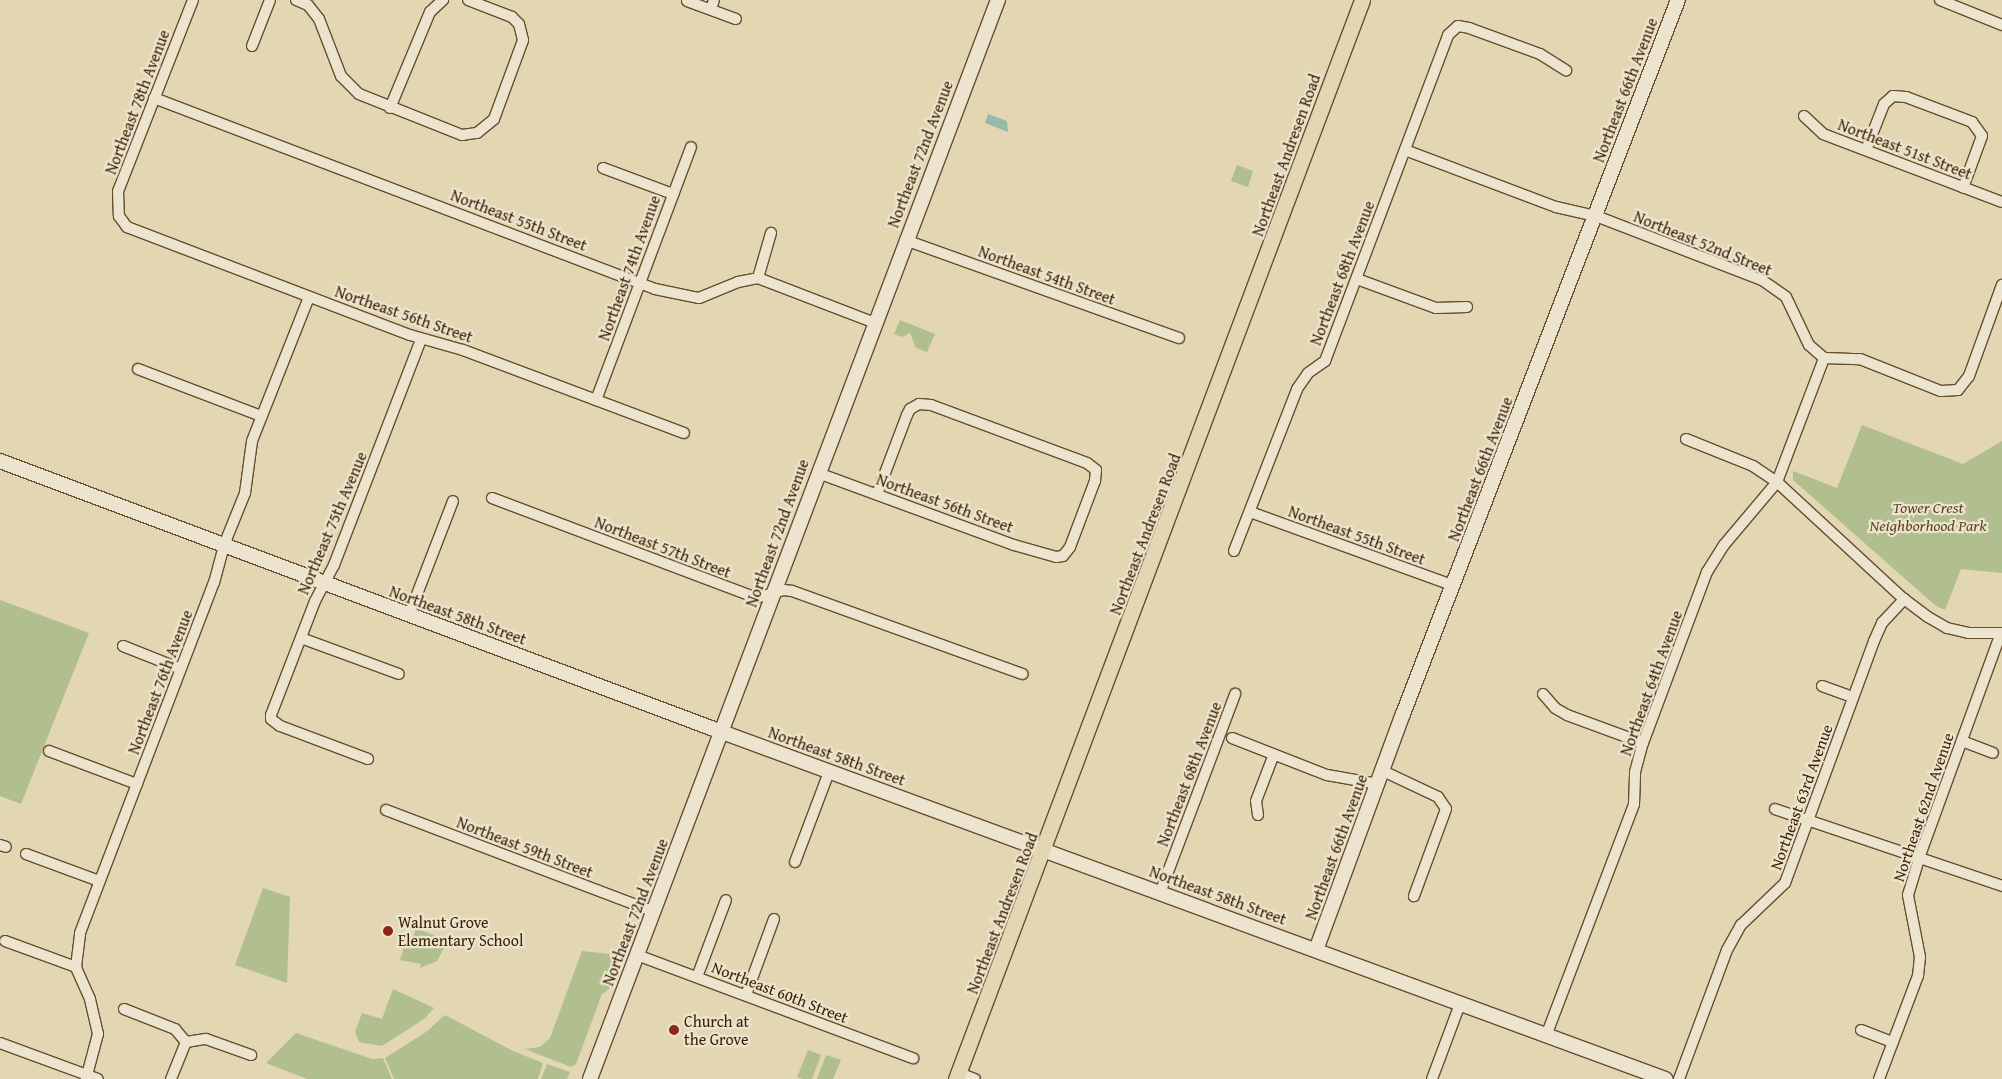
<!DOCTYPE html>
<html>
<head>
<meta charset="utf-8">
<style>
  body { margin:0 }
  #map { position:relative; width:2002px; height:1079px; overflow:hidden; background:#e2d6b3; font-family:"Gentium Book Plus",serif }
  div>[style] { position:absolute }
  .green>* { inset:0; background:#b1be8e }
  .water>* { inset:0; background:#96baa8 }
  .roads { filter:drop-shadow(1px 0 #664e2e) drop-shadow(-1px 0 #664e2e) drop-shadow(0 1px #664e2e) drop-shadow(0 -1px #664e2e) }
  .street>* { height:10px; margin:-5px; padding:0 5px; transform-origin:5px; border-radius:5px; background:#ece4ce }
  .secondary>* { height:14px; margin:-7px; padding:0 7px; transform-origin:7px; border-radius:7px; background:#ece4ce }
  .primary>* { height:15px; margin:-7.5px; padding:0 7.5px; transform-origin:7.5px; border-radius:7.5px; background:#e2d6b3 }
  .dots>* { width:14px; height:14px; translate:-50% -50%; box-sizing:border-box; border:2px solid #ece4ce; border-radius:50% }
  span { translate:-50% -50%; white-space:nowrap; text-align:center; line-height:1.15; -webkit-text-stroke:4.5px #ece4ce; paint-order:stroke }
  .street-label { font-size:16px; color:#3c2002 }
  .park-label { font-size:16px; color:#594825; font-style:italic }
  .poi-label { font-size:16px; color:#3c2002 }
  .left { translate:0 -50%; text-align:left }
</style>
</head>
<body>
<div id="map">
  <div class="green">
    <i style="clip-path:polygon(1237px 165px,1253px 171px,1248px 187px,1231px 181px)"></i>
    <i style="clip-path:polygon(900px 320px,935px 334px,927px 352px,916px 348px,910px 333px,902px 337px,894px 334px)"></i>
    <i style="clip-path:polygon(1862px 425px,1963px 464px,2002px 441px,2002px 573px,1961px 569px,1945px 610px,1936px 606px,1793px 480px,1793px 471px,1837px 488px)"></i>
    <i style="clip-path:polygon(0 600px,89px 633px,21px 804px,0 796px)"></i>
    <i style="clip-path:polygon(263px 888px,290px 897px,287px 983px,235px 965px)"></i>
    <i style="clip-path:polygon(416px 928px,448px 941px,437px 961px,420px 968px,421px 964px,400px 960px,408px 935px,413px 937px)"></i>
    <i style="clip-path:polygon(582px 951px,610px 954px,618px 971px,613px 986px,602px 994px,576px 1064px,571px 1067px,525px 1049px,540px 1047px,550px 1038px)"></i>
    <i style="clip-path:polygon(393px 989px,434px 1008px,424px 1019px,382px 1046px,359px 1042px,355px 1032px,362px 1013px,382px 1019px)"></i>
    <i style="clip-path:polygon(445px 1015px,513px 1051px,543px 1063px,538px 1079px,394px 1079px,385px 1058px,426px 1032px)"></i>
    <i style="clip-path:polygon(296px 1033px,372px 1059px,383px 1058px,392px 1079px,307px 1079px,266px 1063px)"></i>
    <i style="clip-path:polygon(808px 1050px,821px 1055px,812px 1079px,802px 1079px,797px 1077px)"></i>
    <i style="clip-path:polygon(826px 1055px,841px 1060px,833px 1079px,817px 1079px)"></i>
    <i style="clip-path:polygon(547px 1064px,570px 1072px,567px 1079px,541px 1079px)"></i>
  </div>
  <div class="water">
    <i style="clip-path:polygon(988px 114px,1007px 121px,1008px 132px,985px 123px)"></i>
  </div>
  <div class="roads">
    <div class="street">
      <i style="left:193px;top:0;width:205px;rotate:111.4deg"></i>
      <i style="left:118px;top:191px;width:25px;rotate:88deg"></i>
      <i style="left:119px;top:216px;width:14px;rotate:54deg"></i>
      <i style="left:127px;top:227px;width:303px;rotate:20.9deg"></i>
      <i style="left:410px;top:335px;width:55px;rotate:15.8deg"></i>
      <i style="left:463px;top:350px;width:236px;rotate:20.6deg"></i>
      <i style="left:296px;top:0;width:13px;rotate:23deg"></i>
      <i style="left:308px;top:5px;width:18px;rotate:52deg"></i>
      <i style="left:319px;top:19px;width:61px;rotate:68.9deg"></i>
      <i style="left:341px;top:76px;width:25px;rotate:45deg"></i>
      <i style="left:359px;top:94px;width:111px;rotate:21.7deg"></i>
      <i style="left:462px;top:135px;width:15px;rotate:-8deg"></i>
      <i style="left:477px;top:133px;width:22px;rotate:-39deg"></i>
      <i style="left:494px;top:119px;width:84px;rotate:-69.8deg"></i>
      <i style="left:523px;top:40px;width:16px;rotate:-104deg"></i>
      <i style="left:519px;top:24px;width:10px;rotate:-135deg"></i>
      <i style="left:512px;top:17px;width:47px;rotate:-158.9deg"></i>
      <i style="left:1940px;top:0;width:67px;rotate:22deg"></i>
      <i style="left:687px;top:1px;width:52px;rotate:20.2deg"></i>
      <i style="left:711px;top:9px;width:9px;rotate:-72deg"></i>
      <i style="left:252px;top:46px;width:49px;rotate:-68.6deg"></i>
      <i style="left:154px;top:98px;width:536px;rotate:20.87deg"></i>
      <i style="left:655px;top:289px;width:45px;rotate:11.6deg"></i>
      <i style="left:699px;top:298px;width:42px;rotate:-22.3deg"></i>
      <i style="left:738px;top:282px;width:20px;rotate:-11deg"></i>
      <i style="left:758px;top:278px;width:125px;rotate:21deg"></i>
      <i style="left:390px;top:108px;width:104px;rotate:-67.4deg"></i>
      <i style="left:430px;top:12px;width:18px;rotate:-43deg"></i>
      <i style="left:1804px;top:116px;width:26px;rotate:43deg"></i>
      <i style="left:1823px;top:134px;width:191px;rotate:20.8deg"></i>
      <i style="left:1405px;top:150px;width:161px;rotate:20.7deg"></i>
      <i style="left:1556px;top:207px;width:41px;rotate:12.7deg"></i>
      <i style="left:1596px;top:216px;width:178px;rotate:21.1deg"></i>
      <i style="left:1762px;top:280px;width:29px;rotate:35deg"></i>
      <i style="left:1786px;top:297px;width:53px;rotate:64.4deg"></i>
      <i style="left:1809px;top:345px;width:20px;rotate:41deg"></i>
      <i style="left:1824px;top:358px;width:36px;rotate:2deg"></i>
      <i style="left:1860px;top:359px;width:87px;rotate:21.6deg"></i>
      <i style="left:1941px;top:391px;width:17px;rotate:-3deg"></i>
      <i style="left:1958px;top:390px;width:18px;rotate:-52deg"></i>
      <i style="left:1969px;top:376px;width:97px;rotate:-70.1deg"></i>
      <i style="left:1866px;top:150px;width:49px;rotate:-68.6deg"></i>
      <i style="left:1884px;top:104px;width:12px;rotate:-42deg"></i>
      <i style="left:1893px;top:96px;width:13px;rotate:4deg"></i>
      <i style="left:1906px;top:97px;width:71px;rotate:20.7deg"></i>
      <i style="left:1972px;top:122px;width:17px;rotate:54deg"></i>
      <i style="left:1982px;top:136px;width:55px;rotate:110.1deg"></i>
      <i style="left:603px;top:168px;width:75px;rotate:20.4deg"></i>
      <i style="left:905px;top:240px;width:291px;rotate:19.7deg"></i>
      <i style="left:758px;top:278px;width:47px;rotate:-73.9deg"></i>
      <i style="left:1357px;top:279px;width:84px;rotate:20.2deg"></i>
      <i style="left:1436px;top:308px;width:31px;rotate:-2deg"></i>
      <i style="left:138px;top:369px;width:132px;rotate:20.9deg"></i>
      <i style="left:596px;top:400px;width:270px;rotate:-69.4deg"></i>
      <i style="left:1686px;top:439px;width:72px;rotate:21.9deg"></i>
      <i style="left:1753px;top:466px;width:29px;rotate:34deg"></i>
      <i style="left:1777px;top:482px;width:173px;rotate:42.7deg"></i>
      <i style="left:1904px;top:599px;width:30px;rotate:37deg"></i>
      <i style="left:1928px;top:617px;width:22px;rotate:30deg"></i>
      <i style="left:1947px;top:628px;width:22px;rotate:13deg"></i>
      <i style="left:1968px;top:633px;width:34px"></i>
      <i style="left:818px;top:473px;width:209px;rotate:20.2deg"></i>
      <i style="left:1014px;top:545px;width:44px;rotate:15.9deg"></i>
      <i style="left:1056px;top:557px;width:7px;rotate:-8deg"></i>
      <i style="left:1063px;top:556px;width:11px;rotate:-52deg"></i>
      <i style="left:1070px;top:547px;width:71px;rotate:-69.3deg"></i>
      <i style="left:1095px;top:481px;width:11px;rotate:-85deg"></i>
      <i style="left:1096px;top:470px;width:11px;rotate:-142deg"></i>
      <i style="left:1087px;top:463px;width:166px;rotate:-159.6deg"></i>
      <i style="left:931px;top:405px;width:12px;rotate:-175deg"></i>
      <i style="left:919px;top:404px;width:10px;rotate:151deg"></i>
      <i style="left:910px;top:409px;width:7px;rotate:117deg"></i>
      <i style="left:907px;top:415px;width:85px;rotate:110.8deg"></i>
      <i style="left:492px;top:498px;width:282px;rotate:20.7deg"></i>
      <i style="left:756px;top:598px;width:29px;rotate:-16deg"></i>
      <i style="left:784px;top:590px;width:8px;rotate:7deg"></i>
      <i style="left:792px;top:591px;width:245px;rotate:19.8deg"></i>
      <i style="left:1250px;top:512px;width:217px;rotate:19.9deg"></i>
      <i style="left:1234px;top:551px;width:174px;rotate:-68.7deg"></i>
      <i style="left:1297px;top:389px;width:19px;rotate:-55deg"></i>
      <i style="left:1308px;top:373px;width:21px;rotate:-35deg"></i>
      <i style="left:1325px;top:361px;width:348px;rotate:-69.3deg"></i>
      <i style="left:1448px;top:35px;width:13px;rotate:-42deg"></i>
      <i style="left:1458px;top:26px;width:11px;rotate:10deg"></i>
      <i style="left:1469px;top:28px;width:76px;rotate:20.1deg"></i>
      <i style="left:1540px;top:54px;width:31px;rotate:32deg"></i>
      <i style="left:409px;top:615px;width:122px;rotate:-68.9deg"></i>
      <i style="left:301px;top:638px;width:104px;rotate:20.2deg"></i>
      <i style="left:123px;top:646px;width:62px;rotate:21.6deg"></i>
      <i style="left:1822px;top:686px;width:33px;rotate:20deg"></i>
      <i style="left:1543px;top:694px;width:18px;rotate:49deg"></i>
      <i style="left:1555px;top:708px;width:14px;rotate:30deg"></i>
      <i style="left:1567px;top:715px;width:81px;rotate:20.2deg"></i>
      <i style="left:1232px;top:738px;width:102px;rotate:21.3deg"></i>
      <i style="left:1327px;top:775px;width:52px;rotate:10deg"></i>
      <i style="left:1962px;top:741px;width:33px;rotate:21deg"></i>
      <i style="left:49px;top:751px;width:94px;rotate:20.6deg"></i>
      <i style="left:368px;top:759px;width:94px;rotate:-159.4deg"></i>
      <i style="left:280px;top:726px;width:11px;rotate:-142deg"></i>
      <i style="left:271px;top:719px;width:4px;rotate:-90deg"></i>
      <i style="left:271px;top:715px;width:122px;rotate:-68.9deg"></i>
      <i style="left:315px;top:601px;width:41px;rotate:-62.2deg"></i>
      <i style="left:334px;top:565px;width:242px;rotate:-68.9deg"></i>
      <i style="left:1383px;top:771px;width:61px;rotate:25.3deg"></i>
      <i style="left:1438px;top:797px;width:14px;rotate:56deg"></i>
      <i style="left:1446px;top:809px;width:93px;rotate:110.2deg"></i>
      <i style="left:1775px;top:809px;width:240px;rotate:18.7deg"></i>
      <i style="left:386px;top:810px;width:287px;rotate:20.8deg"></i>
      <i style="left:1258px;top:815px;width:14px;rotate:-98deg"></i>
      <i style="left:1256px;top:801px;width:50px;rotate:-69deg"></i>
      <i style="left:0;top:845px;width:6px;rotate:18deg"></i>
      <i style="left:26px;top:854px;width:78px;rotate:20.3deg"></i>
      <i style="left:795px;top:862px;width:96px;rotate:-69.3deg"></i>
      <i style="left:1160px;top:893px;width:213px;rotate:-69.3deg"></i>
      <i style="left:5px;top:941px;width:76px;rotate:20.1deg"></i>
      <i style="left:637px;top:955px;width:295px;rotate:20.5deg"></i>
      <i style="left:697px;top:977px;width:82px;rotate:-69.4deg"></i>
      <i style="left:746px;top:995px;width:81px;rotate:-69.8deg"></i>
      <i style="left:124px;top:1009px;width:55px;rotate:21.4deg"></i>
      <i style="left:175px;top:1029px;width:17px;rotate:50deg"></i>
      <i style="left:186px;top:1042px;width:20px;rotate:-9deg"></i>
      <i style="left:206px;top:1039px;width:48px;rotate:19.6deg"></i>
      <i style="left:1861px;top:1030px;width:33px;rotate:21deg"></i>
      <i style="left:1546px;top:1036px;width:248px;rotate:-69.2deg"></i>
      <i style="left:1634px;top:804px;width:32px;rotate:-88deg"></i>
      <i style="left:1635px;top:772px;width:30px;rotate:-75deg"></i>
      <i style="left:1643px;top:743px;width:183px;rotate:-69.5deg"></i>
      <i style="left:1707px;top:572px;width:32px;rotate:-58deg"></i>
      <i style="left:1724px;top:545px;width:82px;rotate:-49.9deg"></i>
      <i style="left:1777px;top:482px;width:133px;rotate:-69.2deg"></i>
      <i style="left:0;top:1043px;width:104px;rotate:20.2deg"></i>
      <i style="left:959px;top:1073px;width:17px;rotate:21deg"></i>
      <i style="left:86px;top:1079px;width:47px;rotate:-75.1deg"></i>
      <i style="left:98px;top:1034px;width:36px;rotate:-103deg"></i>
      <i style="left:90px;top:999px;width:35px;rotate:-114deg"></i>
      <i style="left:76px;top:967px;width:34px;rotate:-83deg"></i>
      <i style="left:80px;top:933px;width:375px;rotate:-69.1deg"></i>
      <i style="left:214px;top:583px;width:39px;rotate:-75deg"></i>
      <i style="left:224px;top:545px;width:56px;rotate:-68deg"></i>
      <i style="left:245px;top:493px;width:52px;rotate:-82.3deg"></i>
      <i style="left:252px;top:441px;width:155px;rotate:-68.4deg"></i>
      <i style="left:171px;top:1079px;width:40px;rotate:-68deg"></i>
      <i style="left:1432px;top:1079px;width:80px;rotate:-69.5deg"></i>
      <i style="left:1679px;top:1079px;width:138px;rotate:-69.6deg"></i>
      <i style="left:1727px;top:950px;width:29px;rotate:-61deg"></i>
      <i style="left:1741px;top:925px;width:61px;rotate:-43.7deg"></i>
      <i style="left:1785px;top:883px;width:258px;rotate:-69.8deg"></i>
      <i style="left:1874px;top:641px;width:20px;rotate:-66deg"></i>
      <i style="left:1882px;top:623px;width:33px;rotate:-47deg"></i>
      <i style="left:1879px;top:1079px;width:110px;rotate:-69.3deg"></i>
      <i style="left:1918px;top:976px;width:19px;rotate:-84deg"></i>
      <i style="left:1920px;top:957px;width:63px;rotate:-101deg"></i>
      <i style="left:1908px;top:895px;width:39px;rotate:-73deg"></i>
      <i style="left:1919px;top:858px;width:239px;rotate:-70deg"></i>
    </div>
    <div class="secondary">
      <i style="left:0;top:461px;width:759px;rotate:20.58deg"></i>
      <i style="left:711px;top:728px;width:1017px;rotate:20.2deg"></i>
      <i style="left:1316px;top:950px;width:252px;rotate:-69.8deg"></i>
      <i style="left:1403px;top:714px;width:765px;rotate:-68.94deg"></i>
      <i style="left:590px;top:1079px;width:1154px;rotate:-69.29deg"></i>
    </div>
    <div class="primary">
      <i style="left:956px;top:1079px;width:1153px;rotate:-69.38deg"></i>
    </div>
  </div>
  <div class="dots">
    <i style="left:388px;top:931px;background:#8f2418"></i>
    <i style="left:674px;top:1030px;background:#8f2418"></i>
  </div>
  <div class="street-label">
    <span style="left:1625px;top:90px;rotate:-69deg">Northeast 66th Avenue</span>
    <span style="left:137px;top:102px;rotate:-69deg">Northeast 78th Avenue</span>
    <span style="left:1905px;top:149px;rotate:21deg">Northeast 51st Street</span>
    <span style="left:920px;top:154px;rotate:-69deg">Northeast 72nd Avenue</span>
    <span style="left:1286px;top:155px;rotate:-70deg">Northeast Andresen Road</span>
    <span style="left:519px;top:220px;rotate:21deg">Northeast 55th Street</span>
    <span style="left:1703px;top:243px;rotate:22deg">Northeast 52nd Street</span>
    <span style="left:629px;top:268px;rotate:-70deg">Northeast 74th Avenue</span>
    <span style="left:1342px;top:273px;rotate:-69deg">Northeast 68th Avenue</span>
    <span style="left:1047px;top:275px;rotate:20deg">Northeast 54th Street</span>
    <span style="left:404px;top:314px;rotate:19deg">Northeast 56th Street</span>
    <span style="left:1480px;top:469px;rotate:-69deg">Northeast 66th Avenue</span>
    <span style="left:945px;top:503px;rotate:20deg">Northeast 56th Street</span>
    <span style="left:332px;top:523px;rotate:-67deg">Northeast 75th Avenue</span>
    <span style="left:777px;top:533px;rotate:-70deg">Northeast 72nd Avenue</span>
    <span style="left:1145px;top:534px;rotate:-69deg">Northeast Andresen Road</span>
    <span style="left:1357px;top:535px;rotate:20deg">Northeast 55th Street</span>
    <span style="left:663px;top:547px;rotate:21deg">Northeast 57th Street</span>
    <span style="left:458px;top:615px;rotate:20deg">Northeast 58th Street</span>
    <span style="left:160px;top:682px;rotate:-69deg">Northeast 76th Avenue</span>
    <span style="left:1651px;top:683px;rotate:-70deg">Northeast 64th Avenue</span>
    <span style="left:837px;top:756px;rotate:20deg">Northeast 58th Street</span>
    <span style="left:1189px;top:774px;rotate:-69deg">Northeast 68th Avenue</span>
    <span style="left:1801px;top:797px;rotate:-70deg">Northeast 63rd Avenue</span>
    <span style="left:1923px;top:807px;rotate:-71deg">Northeast 62nd Avenue</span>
    <span style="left:525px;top:847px;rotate:21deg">Northeast 59th Street</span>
    <span style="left:1336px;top:847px;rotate:-70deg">Northeast 66th Avenue</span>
    <span style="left:1218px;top:895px;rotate:20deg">Northeast 58th Street</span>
    <span style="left:635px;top:912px;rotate:-69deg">Northeast 72nd Avenue</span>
    <span style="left:1002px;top:913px;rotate:-69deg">Northeast Andresen Road</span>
    <span style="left:780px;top:992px;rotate:21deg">Northeast 60th Street</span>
  </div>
  <div class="park-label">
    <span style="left:1928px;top:516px">Tower Crest<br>Neighborhood Park</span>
  </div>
  <div class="poi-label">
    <span class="left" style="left:398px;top:931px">Walnut Grove<br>Elementary School</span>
    <span class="left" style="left:684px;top:1030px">Church at<br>the Grove</span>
  </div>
</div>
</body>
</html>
